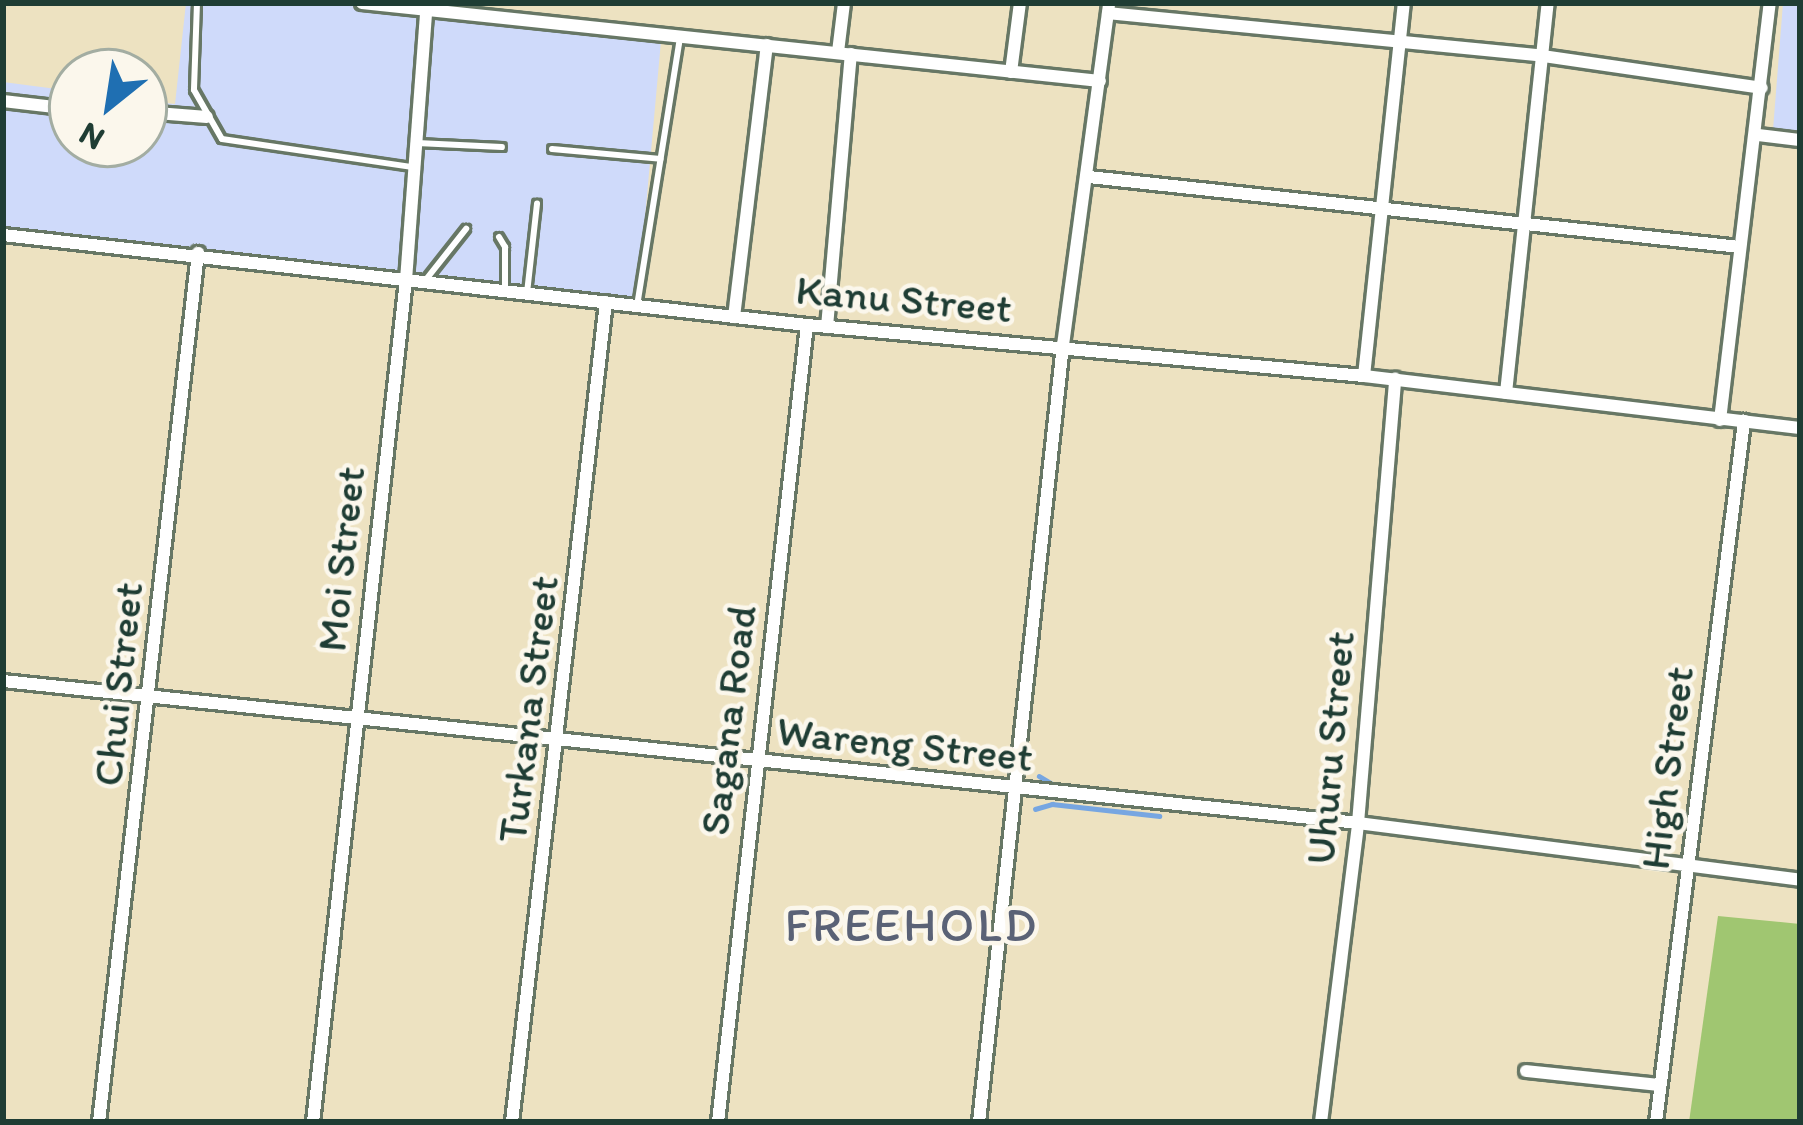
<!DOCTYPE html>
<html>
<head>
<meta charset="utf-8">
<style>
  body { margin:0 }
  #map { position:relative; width:1803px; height:1125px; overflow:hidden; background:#ede2c1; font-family:Itim,sans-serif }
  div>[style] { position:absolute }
  .built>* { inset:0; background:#cfdafa }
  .green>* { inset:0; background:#a0c671 }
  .stream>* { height:4.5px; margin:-2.25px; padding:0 2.25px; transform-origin:2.25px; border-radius:2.25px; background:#77a6e1 }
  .roads { filter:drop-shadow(3px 0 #677765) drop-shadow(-3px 0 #677765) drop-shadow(0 3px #677765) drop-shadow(0 -3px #677765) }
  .service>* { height:6px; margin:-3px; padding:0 3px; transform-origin:3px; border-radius:3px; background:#fff }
  .minor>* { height:12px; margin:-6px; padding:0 6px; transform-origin:6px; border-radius:6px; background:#fff }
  span { translate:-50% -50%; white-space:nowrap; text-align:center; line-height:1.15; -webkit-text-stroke:9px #fbf7ec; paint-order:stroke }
  .street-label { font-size:42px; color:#1f3d34 }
  .quarter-label { font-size:48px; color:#5a6276; letter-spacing:3px }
  .frame { position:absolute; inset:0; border:6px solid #1f3d34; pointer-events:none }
  .north { position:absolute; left:48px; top:48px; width:120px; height:120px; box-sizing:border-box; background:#fbf7ec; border:3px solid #a3ada2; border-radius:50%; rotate:210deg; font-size:33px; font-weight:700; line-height:48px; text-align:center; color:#1f3d34 }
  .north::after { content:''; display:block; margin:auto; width:42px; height:54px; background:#1f6fb2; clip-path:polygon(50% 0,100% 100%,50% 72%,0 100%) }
</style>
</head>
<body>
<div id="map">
  <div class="built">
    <i style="clip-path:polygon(186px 3px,390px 3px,662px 30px,637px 306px,3px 234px,3px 82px,72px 91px,72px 144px,144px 144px,144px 101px,175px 104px)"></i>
    <i style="clip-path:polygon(1783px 3px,1800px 3px,1800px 132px,1773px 130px)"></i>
  </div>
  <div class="green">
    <i style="clip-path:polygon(1718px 916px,1800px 924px,1800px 1122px,1689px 1122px)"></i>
  </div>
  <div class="stream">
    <i style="left:1039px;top:776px;width:17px;rotate:31deg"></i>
    <i style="left:1035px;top:809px;width:18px;rotate:-16deg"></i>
    <i style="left:1052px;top:804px;width:108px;rotate:6.4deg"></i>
  </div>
  <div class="roads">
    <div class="service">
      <i style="left:197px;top:3px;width:87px;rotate:92deg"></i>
      <i style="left:194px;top:90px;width:56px;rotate:60.3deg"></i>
      <i style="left:222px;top:139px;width:191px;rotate:8.4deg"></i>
      <i style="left:417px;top:143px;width:85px;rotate:2.7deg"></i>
      <i style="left:552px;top:149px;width:109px;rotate:5.2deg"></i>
      <i style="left:499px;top:237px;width:12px;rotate:59deg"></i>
      <i style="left:505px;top:247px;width:44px;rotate:90deg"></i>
      <i style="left:424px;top:282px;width:68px;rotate:-51.6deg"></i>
      <i style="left:527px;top:293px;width:90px;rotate:-83.6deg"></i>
      <i style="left:637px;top:306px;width:272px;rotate:-80.9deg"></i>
    </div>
    <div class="minor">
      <i style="left:362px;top:3px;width:742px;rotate:6.03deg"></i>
      <i style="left:1108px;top:13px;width:437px;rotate:5.6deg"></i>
      <i style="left:1543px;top:56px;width:221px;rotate:8.3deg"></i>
      <i style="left:838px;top:52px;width:49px;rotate:-83deg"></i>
      <i style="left:1011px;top:72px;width:70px;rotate:-82.6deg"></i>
      <i style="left:3px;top:101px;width:69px;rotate:6.6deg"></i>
      <i style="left:144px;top:112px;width:63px;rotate:4.5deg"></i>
      <i style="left:1758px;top:135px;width:42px;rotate:6.8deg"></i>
      <i style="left:1089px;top:177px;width:655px;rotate:6.14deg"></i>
      <i style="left:3px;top:235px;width:809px;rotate:6.39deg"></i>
      <i style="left:807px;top:325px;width:559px;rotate:5.23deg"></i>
      <i style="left:1364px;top:376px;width:439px;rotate:6.8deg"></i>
      <i style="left:734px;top:317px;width:274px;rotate:-83.1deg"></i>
      <i style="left:827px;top:327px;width:274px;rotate:-85deg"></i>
      <i style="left:1364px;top:376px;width:375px;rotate:-83.9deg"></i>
      <i style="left:1506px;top:393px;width:392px;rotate:-83.9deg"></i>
      <i style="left:1720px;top:420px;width:420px;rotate:-83.2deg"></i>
      <i style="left:3px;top:681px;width:1362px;rotate:5.98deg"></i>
      <i style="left:1358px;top:823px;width:446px;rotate:7.3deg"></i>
      <i style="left:1526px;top:1071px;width:135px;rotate:6deg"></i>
      <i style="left:99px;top:1122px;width:875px;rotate:-83.5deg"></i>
      <i style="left:313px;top:1122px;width:847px;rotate:-83.7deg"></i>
      <i style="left:406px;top:280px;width:278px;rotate:-85.7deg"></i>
      <i style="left:512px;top:1122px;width:825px;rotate:-83.46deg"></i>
      <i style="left:718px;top:1122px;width:802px;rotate:-83.63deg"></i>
      <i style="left:979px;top:1122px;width:782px;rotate:-83.83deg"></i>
      <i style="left:1063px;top:345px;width:345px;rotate:-82.3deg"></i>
      <i style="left:1321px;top:1122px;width:301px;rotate:-82.9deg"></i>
      <i style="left:1358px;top:823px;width:446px;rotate:-85.2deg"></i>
      <i style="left:1656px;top:1122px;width:707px;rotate:-82.84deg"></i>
    </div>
  </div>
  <div class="street-label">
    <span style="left:904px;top:299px;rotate:5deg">Kanu Street</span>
    <span style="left:341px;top:559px;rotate:-84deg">Moi Street</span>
    <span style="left:118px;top:684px;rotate:-84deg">Chui Street</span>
    <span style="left:528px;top:709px;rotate:-83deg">Turkana Street</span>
    <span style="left:728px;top:720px;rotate:-83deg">Sagana Road</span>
    <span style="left:905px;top:744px;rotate:6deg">Wareng Street</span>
    <span style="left:1330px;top:748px;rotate:-85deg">Uhuru Street</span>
    <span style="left:1667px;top:768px;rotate:-83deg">High Street</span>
  </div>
  <div class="quarter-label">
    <span style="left:912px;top:925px">FREEHOLD</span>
  </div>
  <div class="frame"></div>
  <div class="north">N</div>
</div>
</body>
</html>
